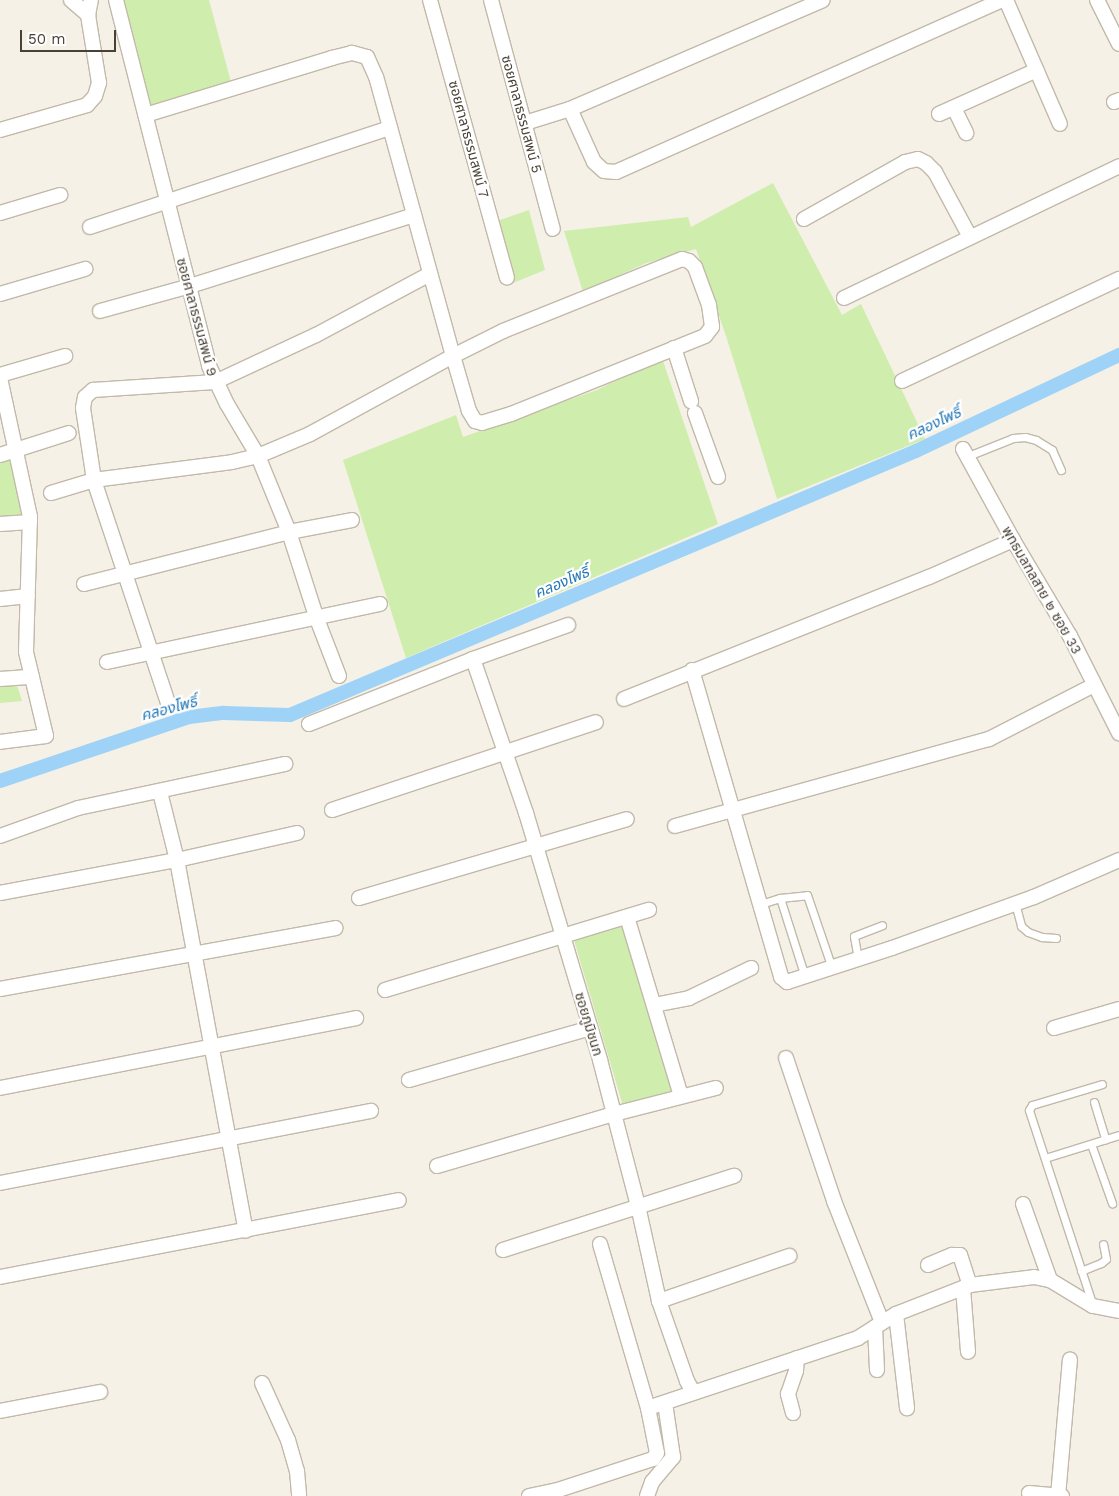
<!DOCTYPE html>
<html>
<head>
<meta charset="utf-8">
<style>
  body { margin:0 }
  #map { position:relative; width:1119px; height:1496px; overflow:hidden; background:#f5f1e7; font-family:"Work Sans","Noto Sans Thai",sans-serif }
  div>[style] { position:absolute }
  .green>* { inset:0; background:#cfedac }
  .canal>* { height:14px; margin:-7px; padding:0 7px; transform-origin:7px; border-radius:7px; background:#9ed2f7 }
  .roads { filter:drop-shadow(1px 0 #c2b9a9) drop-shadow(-1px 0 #c2b9a9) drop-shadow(0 1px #c2b9a9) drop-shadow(0 -1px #c2b9a9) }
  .lane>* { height:7px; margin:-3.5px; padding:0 3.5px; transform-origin:3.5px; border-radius:3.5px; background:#fff }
  .street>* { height:14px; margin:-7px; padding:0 7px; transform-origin:7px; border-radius:7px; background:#fff }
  span { translate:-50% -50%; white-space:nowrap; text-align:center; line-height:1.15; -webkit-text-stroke:4.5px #fff; paint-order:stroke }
  .street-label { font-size:14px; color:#494135 }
  .water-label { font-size:15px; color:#2278b7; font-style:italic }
  .scale { position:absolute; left:20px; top:30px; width:96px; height:22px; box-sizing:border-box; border:2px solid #494135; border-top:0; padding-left:6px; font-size:15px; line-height:18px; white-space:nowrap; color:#494135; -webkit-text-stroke:4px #fff; paint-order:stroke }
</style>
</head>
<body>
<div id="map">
  <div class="green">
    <i style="clip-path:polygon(123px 0,209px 0,231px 82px,150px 108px)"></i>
    <i style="clip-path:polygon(773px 183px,842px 315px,861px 304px,925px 439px,777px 499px,726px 336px,696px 249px,646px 263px,583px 292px,564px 231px,688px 217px,691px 227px)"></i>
    <i style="clip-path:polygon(529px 210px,545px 270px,513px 283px,497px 221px)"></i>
    <i style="clip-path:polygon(663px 361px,718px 524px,406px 658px,343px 460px,456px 415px,463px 437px,597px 390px,633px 372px)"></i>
    <i style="clip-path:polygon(10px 460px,15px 466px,21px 514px,0 517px,0 463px)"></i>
    <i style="clip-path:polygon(17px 685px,22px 701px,0 703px,0 686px)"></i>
    <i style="clip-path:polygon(623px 925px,674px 1090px,623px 1106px,574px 940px)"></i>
  </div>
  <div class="canal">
    <i style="left:0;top:781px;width:200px;rotate:-18.7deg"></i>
    <i style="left:189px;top:717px;width:35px;rotate:-7deg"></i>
    <i style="left:224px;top:713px;width:66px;rotate:1.7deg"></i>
    <i style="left:290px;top:715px;width:679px;rotate:-22.87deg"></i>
    <i style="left:916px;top:451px;width:225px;rotate:-25.3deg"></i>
  </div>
  <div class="roads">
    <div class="lane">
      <i style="left:968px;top:456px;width:48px;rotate:-21.8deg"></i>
      <i style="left:1013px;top:438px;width:12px;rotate:-5deg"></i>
      <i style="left:1025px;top:437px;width:11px;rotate:15deg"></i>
      <i style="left:1036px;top:440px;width:19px;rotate:32deg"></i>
      <i style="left:1052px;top:450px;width:22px;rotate:66deg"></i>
      <i style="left:780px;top:898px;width:83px;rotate:72.4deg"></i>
      <i style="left:1015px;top:903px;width:24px;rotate:75deg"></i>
      <i style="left:1021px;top:926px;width:9px;rotate:41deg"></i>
      <i style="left:1028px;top:932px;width:15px;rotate:20deg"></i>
      <i style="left:1042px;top:937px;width:14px;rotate:4deg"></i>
      <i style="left:761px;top:904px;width:20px;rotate:-18deg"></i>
      <i style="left:780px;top:898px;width:27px;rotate:-6deg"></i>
      <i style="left:807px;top:895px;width:77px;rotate:71.1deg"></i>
      <i style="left:858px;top:959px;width:23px;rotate:-100deg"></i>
      <i style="left:854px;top:936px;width:30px;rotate:-21deg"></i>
      <i style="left:1094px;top:1102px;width:39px;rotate:73deg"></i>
      <i style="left:1091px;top:1144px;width:63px;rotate:70.4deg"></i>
      <i style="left:1045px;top:1158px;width:77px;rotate:-17.3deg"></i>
      <i style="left:1081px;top:1271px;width:22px;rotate:-22deg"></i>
      <i style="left:1101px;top:1263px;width:6px;rotate:-39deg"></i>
      <i style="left:1106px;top:1259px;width:15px;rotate:-101deg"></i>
      <i style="left:1092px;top:1303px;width:203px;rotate:-108.1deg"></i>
      <i style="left:1029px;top:1110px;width:6px;rotate:-59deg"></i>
      <i style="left:1032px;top:1105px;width:73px;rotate:-16.7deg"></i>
    </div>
    <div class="street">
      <i style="left:71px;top:0;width:23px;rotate:41deg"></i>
      <i style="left:116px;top:0;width:378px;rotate:75.7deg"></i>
      <i style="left:209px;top:366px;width:42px;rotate:64.7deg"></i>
      <i style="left:227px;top:404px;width:61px;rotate:59.2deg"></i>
      <i style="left:258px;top:456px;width:82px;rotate:67.8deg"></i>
      <i style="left:289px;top:532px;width:91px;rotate:72.2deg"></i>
      <i style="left:317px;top:619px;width:61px;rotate:68.9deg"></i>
      <i style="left:430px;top:0;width:288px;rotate:74.5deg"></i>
      <i style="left:491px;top:0;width:237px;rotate:74.9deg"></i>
      <i style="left:1006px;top:0;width:135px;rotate:66.5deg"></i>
      <i style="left:1097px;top:0;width:49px;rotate:63.4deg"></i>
      <i style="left:1114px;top:102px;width:5px;rotate:-22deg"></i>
      <i style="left:954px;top:108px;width:28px;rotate:64deg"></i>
      <i style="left:570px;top:109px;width:58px;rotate:65.6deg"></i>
      <i style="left:594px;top:162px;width:13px;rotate:42deg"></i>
      <i style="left:604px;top:171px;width:12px;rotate:5deg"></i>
      <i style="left:616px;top:172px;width:423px;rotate:-24deg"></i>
      <i style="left:939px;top:114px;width:107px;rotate:-24.2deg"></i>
      <i style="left:525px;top:123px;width:47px;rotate:-17.3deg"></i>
      <i style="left:570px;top:109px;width:275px;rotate:-23.3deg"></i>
      <i style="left:0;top:130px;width:91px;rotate:-16deg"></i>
      <i style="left:87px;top:105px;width:12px;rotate:-48deg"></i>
      <i style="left:95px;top:96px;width:14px;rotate:-73deg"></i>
      <i style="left:99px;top:83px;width:69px;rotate:-99.2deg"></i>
      <i style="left:88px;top:15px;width:15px;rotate:-79deg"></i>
      <i style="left:0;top:213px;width:63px;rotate:-16.7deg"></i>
      <i style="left:804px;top:219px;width:116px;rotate:-29.4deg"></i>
      <i style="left:905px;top:162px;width:13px;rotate:-13deg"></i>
      <i style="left:918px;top:159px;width:9px;rotate:27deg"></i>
      <i style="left:926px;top:163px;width:13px;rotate:45deg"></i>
      <i style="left:935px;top:172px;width:74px;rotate:61.7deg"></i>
      <i style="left:90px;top:227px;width:316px;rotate:-18.3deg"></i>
      <i style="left:0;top:294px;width:89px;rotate:-16.4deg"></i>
      <i style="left:844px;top:298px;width:305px;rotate:-25.6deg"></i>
      <i style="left:100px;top:311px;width:93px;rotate:-15.5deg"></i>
      <i style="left:190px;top:286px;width:235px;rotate:-17.6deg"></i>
      <i style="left:674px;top:348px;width:56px;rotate:72.2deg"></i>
      <i style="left:0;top:375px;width:68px;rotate:-16.3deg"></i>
      <i style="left:0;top:378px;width:142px;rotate:77.8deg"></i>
      <i style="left:30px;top:517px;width:135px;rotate:91.7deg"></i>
      <i style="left:26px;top:652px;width:86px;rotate:76.6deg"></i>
      <i style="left:46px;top:736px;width:46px;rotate:172.6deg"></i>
      <i style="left:902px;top:381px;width:240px;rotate:-25.2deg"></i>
      <i style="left:695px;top:413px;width:68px;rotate:70.2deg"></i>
      <i style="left:963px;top:449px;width:104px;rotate:61.2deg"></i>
      <i style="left:1013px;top:540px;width:112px;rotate:59.3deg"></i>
      <i style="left:1070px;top:636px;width:109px;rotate:63.2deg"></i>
      <i style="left:0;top:455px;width:72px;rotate:-17.7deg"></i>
      <i style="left:51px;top:493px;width:45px;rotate:-16.8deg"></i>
      <i style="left:94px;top:480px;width:139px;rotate:-7.4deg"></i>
      <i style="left:232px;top:462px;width:27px;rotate:-13deg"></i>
      <i style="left:258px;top:456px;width:56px;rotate:-22.9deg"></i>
      <i style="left:310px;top:434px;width:163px;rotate:-28.6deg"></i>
      <i style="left:453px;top:356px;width:56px;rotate:-26.6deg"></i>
      <i style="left:503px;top:331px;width:193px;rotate:-21.9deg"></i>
      <i style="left:682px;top:259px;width:7px;rotate:16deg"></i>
      <i style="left:689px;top:261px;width:8px;rotate:45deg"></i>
      <i style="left:695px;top:267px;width:40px;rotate:69.8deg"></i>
      <i style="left:709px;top:305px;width:22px;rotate:82deg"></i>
      <i style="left:712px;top:327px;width:11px;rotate:128deg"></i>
      <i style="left:705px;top:336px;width:209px;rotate:158.1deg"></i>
      <i style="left:511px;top:414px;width:30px;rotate:163deg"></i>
      <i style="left:482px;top:423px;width:7px;rotate:-164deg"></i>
      <i style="left:475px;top:421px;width:12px;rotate:-121deg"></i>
      <i style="left:469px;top:411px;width:57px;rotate:-106.2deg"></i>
      <i style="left:453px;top:356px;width:289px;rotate:-105.4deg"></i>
      <i style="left:376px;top:77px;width:22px;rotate:-114deg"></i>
      <i style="left:367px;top:57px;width:16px;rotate:-165deg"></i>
      <i style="left:352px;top:53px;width:21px;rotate:166deg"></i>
      <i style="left:332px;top:58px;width:195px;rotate:163deg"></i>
      <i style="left:0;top:524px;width:30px;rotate:-4deg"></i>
      <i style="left:84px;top:584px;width:211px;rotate:-14.2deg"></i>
      <i style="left:289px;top:532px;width:64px;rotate:-10.8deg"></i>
      <i style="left:0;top:599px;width:28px;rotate:-6deg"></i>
      <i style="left:473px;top:659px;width:163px;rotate:71deg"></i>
      <i style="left:526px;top:813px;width:258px;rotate:73.3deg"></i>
      <i style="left:600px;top:1060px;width:151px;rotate:75.4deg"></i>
      <i style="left:638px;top:1206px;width:97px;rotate:77.5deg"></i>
      <i style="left:659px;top:1301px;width:85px;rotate:70.7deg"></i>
      <i style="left:687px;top:1381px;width:13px;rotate:61deg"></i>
      <i style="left:107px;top:662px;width:279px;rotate:-12deg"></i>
      <i style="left:692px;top:670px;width:320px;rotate:73.8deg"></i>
      <i style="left:781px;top:977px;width:8px;rotate:40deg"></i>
      <i style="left:787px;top:982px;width:110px;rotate:-17.9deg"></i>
      <i style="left:892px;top:948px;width:151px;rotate:-19.8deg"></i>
      <i style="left:1034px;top:897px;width:93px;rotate:-23.5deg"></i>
      <i style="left:0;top:679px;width:32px;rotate:-4deg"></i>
      <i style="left:624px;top:699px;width:328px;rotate:-21.8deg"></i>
      <i style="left:929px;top:577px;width:92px;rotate:-23.8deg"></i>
      <i style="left:168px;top:703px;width:235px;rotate:-108.4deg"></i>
      <i style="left:94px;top:480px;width:73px;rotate:-98.7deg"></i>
      <i style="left:83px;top:408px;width:11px;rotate:-80deg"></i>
      <i style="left:85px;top:397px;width:11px;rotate:-41deg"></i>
      <i style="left:93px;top:390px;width:122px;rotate:-3.8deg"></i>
      <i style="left:215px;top:382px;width:111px;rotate:-25deg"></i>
      <i style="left:316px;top:335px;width:129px;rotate:-28.2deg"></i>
      <i style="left:309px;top:724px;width:176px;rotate:-21.6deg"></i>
      <i style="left:473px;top:659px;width:101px;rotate:-19.7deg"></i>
      <i style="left:160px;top:792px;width:70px;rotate:76deg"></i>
      <i style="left:177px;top:860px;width:377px;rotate:79.5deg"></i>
      <i style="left:332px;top:810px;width:278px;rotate:-18.4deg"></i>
      <i style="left:675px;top:826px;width:326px;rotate:-15.5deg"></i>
      <i style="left:989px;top:739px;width:118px;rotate:-27.2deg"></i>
      <i style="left:0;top:836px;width:83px;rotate:-19.7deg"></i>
      <i style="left:78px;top:808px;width:212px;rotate:-12deg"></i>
      <i style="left:0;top:893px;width:180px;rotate:-10.6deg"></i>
      <i style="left:177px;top:860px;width:123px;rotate:-12.7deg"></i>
      <i style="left:359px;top:898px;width:279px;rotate:-16.4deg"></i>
      <i style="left:627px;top:917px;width:187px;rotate:73.2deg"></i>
      <i style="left:0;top:989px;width:341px;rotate:-10.3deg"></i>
      <i style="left:385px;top:990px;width:276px;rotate:-16.9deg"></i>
      <i style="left:654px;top:1005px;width:36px;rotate:-11deg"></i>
      <i style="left:689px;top:998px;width:69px;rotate:-25.8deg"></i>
      <i style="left:1054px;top:1028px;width:68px;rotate:-16.3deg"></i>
      <i style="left:786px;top:1058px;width:151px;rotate:71.4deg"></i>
      <i style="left:834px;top:1201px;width:130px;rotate:68.4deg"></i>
      <i style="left:409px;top:1080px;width:188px;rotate:-16deg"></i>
      <i style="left:0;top:1088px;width:363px;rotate:-11.1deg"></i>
      <i style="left:437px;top:1166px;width:184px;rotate:-16.4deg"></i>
      <i style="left:614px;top:1114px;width:105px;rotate:-14.3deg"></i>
      <i style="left:0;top:1183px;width:378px;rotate:-11deg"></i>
      <i style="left:1023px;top:1204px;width:81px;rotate:70.4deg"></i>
      <i style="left:600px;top:1244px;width:171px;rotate:73.7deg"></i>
      <i style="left:503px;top:1250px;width:243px;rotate:-17.8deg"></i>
      <i style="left:928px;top:1265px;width:26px;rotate:-23deg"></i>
      <i style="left:952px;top:1255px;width:8px"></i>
      <i style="left:960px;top:1255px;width:32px;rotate:72deg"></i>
      <i style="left:0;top:1277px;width:406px;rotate:-10.9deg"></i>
      <i style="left:963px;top:1288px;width:64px;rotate:85.5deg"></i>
      <i style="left:659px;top:1301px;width:138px;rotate:-19.1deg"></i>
      <i style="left:896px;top:1314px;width:95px;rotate:83.3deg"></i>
      <i style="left:875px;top:1327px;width:43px;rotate:87.3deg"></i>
      <i style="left:262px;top:1383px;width:63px;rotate:65.5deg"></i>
      <i style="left:288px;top:1440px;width:32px;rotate:74deg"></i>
      <i style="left:297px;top:1471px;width:25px;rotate:85deg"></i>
      <i style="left:0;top:1411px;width:102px;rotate:-10.8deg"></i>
      <i style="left:793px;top:1413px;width:20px;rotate:-105deg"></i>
      <i style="left:788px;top:1394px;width:24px;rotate:-71deg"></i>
      <i style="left:796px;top:1371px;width:13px;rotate:-86deg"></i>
      <i style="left:1029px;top:1493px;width:33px;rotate:5deg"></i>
      <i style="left:529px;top:1496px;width:30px;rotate:-12deg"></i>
      <i style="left:558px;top:1490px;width:100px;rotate:-18.1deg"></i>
      <i style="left:653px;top:1459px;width:7px;rotate:-56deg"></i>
      <i style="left:657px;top:1453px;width:46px;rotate:-101.3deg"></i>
      <i style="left:648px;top:1408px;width:221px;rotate:-18.4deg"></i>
      <i style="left:858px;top:1338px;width:45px;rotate:-32.3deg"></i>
      <i style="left:896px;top:1314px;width:79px;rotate:-21.4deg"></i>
      <i style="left:970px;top:1285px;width:64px;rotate:-7.1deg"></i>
      <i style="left:1034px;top:1277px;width:16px;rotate:11deg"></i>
      <i style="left:1050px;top:1280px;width:50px;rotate:31.2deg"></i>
      <i style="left:1093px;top:1306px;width:26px;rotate:11deg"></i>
      <i style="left:647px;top:1496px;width:15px;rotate:-70deg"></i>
      <i style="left:652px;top:1482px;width:33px;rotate:-50deg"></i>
      <i style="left:673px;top:1457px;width:55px;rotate:-98.4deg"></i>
      <i style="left:1058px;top:1496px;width:137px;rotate:-85deg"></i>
    </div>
  </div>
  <div class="street-label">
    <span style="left:522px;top:114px;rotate:75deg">ซอยศาลาธรรมสพน์ 5</span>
    <span style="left:469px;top:139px;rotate:75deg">ซอยศาลาธรรมสพน์ 7</span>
    <span style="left:197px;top:317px;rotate:75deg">ซอยศาลาธรรมสพน์ 9</span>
    <span style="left:1042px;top:590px;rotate:60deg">พุทธมลฑลสาย ๒ ซอย 33</span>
    <span style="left:589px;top:1024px;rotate:73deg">ซอยภูมิชนก</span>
  </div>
  <div class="water-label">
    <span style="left:934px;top:424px;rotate:-25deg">คลองโพธิ์</span>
    <span style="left:562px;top:583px;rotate:-23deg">คลองโพธิ์</span>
    <span style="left:169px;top:709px;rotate:-15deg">คลองโพธิ์</span>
  </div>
  <div class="scale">50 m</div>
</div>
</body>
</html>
